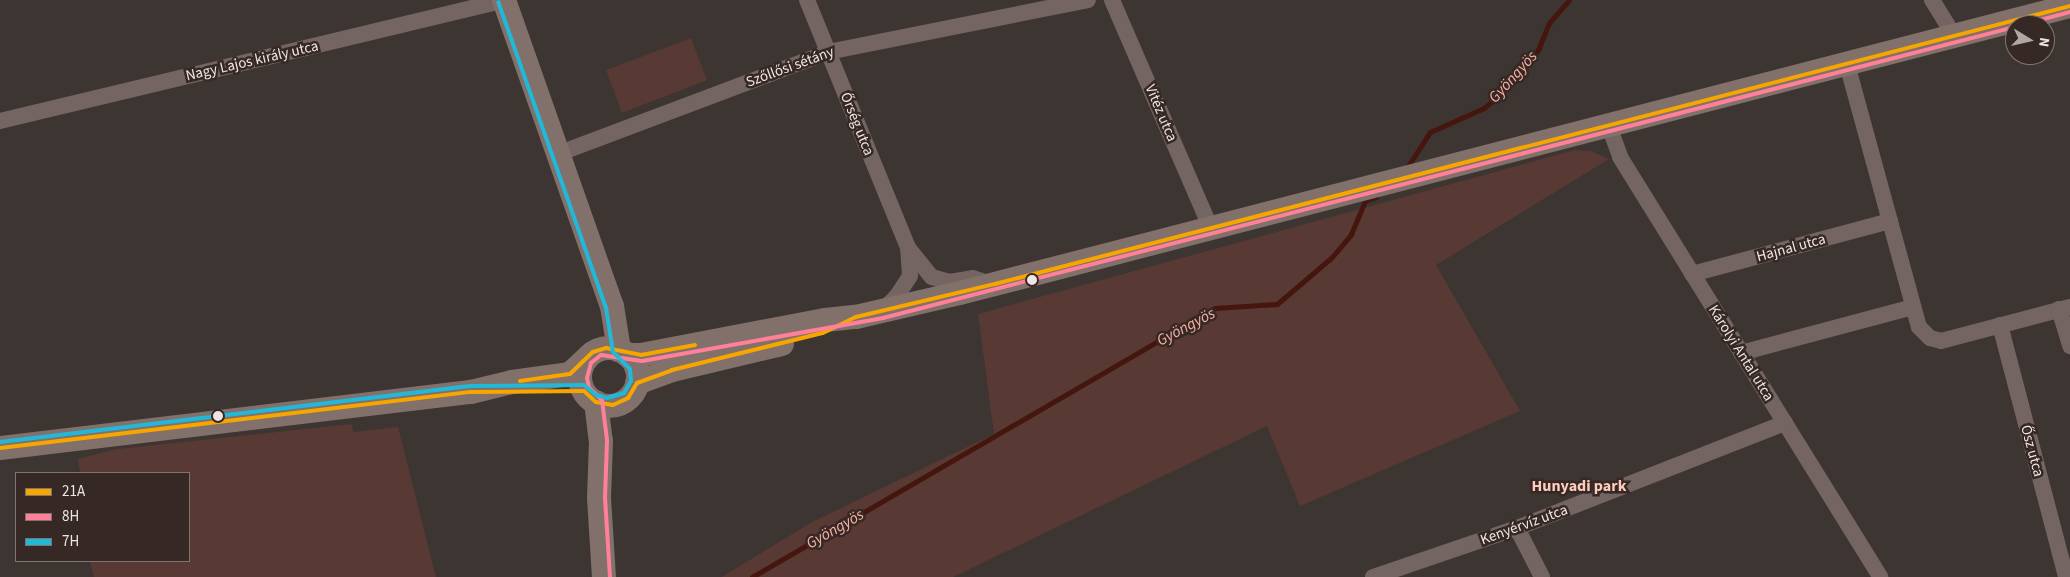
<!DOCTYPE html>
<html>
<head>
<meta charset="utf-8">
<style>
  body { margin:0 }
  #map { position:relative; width:2070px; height:577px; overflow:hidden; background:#3d3532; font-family:"Source Sans 3",sans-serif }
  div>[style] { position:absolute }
  .green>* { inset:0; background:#583933 }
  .stream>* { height:5px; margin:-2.5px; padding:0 2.5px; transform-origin:2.5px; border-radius:2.5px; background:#44160d }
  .street>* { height:16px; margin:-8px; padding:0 8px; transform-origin:8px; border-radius:8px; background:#746562 }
  .secondary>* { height:24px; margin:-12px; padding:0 12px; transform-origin:12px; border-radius:12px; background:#82706b }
  .secondary>.ring { margin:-12px; padding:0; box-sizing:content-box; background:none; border:24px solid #82706b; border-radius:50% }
  .bus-1>* { height:4px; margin:-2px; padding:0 2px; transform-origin:2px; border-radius:2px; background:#f7a600 }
  .bus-2>* { height:4px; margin:-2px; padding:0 2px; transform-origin:2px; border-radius:2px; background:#ff8098 }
  .bus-3>* { height:4px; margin:-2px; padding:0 2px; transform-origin:2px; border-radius:2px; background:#20b9da }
  .dots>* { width:14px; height:14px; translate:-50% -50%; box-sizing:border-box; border:2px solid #362825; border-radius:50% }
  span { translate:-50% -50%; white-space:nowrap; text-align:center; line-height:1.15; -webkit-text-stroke:5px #362825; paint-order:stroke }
  .street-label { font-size:15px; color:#efe6e3 }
  .water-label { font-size:16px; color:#f9b1a2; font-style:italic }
  .neighbourhood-label { font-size:16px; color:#fecbbf; font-weight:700 }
  .legend { position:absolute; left:15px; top:472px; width:175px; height:90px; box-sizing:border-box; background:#362825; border:1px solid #807471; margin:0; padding:6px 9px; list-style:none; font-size:15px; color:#efe6e3 }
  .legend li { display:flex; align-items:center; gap:10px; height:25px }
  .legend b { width:25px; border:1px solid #807471 }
  .north { position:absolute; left:2005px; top:15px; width:50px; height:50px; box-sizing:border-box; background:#362825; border:1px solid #807471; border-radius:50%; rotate:99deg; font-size:14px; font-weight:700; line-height:20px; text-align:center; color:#efe6e3 }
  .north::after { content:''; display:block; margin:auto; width:18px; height:22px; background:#b1a8a5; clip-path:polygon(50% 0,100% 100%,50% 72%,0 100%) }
</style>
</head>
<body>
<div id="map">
  <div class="green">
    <i style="clip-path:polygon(691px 38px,707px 80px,622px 113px,606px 70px)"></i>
    <i style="clip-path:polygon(1575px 150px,1591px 151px,1609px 159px,1436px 265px,1520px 411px,1300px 506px,1267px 426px,953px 577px,722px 577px,812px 522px,994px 434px,978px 314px)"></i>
    <i style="clip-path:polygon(352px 424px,353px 432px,398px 427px,436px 577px,94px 577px,90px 561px,189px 561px,189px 473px,80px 473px,78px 459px,117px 449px)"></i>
  </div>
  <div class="stream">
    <i style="left:1406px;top:169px;width:44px;rotate:-57deg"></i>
    <i style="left:1430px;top:132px;width:59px;rotate:-24deg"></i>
    <i style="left:1484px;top:108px;width:25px;rotate:-40deg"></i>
    <i style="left:1503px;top:92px;width:55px;rotate:-50.2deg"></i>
    <i style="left:1538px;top:50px;width:29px;rotate:-68deg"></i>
    <i style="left:1549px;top:23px;width:30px;rotate:-49deg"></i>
    <i style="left:752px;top:577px;width:535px;rotate:-30.16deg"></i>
    <i style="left:1215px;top:308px;width:62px;rotate:-3.7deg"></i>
    <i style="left:1277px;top:304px;width:72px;rotate:-40.5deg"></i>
    <i style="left:1332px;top:257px;width:30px;rotate:-50deg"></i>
    <i style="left:1351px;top:234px;width:36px;rotate:-67deg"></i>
    <i style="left:1365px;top:201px;width:12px;rotate:-20deg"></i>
  </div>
  <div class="street">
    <i style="left:807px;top:0;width:267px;rotate:67.8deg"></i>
    <i style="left:908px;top:247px;width:29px;rotate:86deg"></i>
    <i style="left:910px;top:276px;width:24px;rotate:123deg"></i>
    <i style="left:897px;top:296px;width:20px;rotate:135deg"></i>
    <i style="left:1112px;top:0;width:247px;rotate:66.6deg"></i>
    <i style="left:1932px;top:0;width:44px;rotate:58.1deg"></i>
    <i style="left:1847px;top:64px;width:273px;rotate:74.7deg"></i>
    <i style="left:1919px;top:327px;width:16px;rotate:45deg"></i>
    <i style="left:1930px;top:338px;width:11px;rotate:15deg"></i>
    <i style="left:1941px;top:341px;width:133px;rotate:-14.8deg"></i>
    <i style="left:0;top:121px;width:519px;rotate:-13.47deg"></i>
    <i style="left:1609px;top:126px;width:33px;rotate:70deg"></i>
    <i style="left:1620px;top:157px;width:494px;rotate:58.2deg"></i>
    <i style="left:560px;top:153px;width:286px;rotate:-20.6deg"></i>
    <i style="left:828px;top:52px;width:265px;rotate:-11.3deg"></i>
    <i style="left:909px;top:249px;width:36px;rotate:51deg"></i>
    <i style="left:932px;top:277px;width:18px;rotate:16deg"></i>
    <i style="left:949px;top:282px;width:24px;rotate:-9deg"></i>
    <i style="left:973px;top:278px;width:13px;rotate:18deg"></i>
    <i style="left:1692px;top:274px;width:205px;rotate:-15deg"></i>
    <i style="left:2059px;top:309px;width:39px;rotate:73deg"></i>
    <i style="left:2000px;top:325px;width:260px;rotate:75.3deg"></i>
    <i style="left:1741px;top:353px;width:178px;rotate:-15deg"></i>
    <i style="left:1517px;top:528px;width:55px;rotate:63deg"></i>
    <i style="left:1373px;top:577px;width:152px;rotate:-18.8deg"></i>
    <i style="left:1517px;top:528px;width:288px;rotate:-21.4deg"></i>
  </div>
  <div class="secondary">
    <i style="left:504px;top:0;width:324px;rotate:70.6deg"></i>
    <i style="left:612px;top:306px;width:45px;rotate:81deg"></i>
    <i class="ring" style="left:580px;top:348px;width:34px;height:34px"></i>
    <i style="left:627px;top:355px;width:14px"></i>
    <i style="left:641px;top:355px;width:187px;rotate:-10.8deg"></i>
    <i style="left:825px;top:320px;width:31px;rotate:-6deg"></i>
    <i style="left:856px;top:317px;width:107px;rotate:-13deg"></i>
    <i style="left:960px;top:293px;width:1147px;rotate:-14.5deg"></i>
    <i style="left:637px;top:383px;width:37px;rotate:-20deg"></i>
    <i style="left:672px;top:370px;width:113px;rotate:-13.3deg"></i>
    <i style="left:596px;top:402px;width:39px;rotate:83deg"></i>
    <i style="left:601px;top:441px;width:57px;rotate:92deg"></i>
    <i style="left:599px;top:498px;width:79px;rotate:86.4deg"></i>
    <i style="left:0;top:448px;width:474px;rotate:-6.8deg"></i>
    <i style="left:471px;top:392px;width:42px;rotate:-13.7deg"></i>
    <i style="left:512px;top:382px;width:59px;rotate:-7.9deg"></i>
    <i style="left:570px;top:374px;width:22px;rotate:-43deg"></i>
  </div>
  <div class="bus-1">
    <i style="left:520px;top:381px;width:50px;rotate:-8deg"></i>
    <i style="left:570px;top:374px;width:32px;rotate:-44deg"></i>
    <i style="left:593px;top:352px;width:14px;rotate:-17deg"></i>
    <i style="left:606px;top:348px;width:36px;rotate:11deg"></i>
    <i style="left:641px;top:355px;width:55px;rotate:-10.5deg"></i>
    <i style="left:0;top:448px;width:474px;rotate:-6.8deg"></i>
    <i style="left:471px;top:392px;width:113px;rotate:-0.5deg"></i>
    <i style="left:584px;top:391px;width:16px;rotate:43deg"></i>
    <i style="left:596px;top:402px;width:17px;rotate:10deg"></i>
    <i style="left:613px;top:405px;width:17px;rotate:-25deg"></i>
    <i style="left:628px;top:398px;width:17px;rotate:-59deg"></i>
    <i style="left:637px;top:383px;width:37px;rotate:-20deg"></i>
    <i style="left:672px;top:370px;width:155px;rotate:-13.8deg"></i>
    <i style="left:823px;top:333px;width:37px;rotate:-26deg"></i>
    <i style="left:856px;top:317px;width:143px;rotate:-13.4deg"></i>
    <i style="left:995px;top:284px;width:1110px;rotate:-14.5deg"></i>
  </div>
  <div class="bus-2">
    <i style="left:2021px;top:25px;width:51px;rotate:-14.9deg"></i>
    <i style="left:610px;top:577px;width:79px;rotate:-93.6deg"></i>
    <i style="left:605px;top:498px;width:58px;rotate:-88deg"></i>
    <i style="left:607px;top:440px;width:40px;rotate:-97.1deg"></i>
    <i style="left:602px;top:400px;width:18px;rotate:-137deg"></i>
    <i style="left:589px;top:388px;width:10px;rotate:-101deg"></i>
    <i style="left:587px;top:378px;width:16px;rotate:-75deg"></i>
    <i style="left:591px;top:363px;width:13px;rotate:-39deg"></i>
    <i style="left:601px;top:355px;width:41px;rotate:8.3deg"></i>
    <i style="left:642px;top:361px;width:245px;rotate:-10.1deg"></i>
    <i style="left:883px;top:318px;width:1169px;rotate:-14.42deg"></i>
  </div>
  <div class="bus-3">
    <i style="left:0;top:442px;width:473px;rotate:-6.8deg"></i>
    <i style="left:470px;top:386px;width:114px;rotate:-0.5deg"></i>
    <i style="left:584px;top:385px;width:16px;rotate:40deg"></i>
    <i style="left:596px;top:395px;width:11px;rotate:15deg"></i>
    <i style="left:607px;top:398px;width:18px;rotate:-16deg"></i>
    <i style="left:624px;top:393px;width:14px;rotate:-60deg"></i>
    <i style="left:631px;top:381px;width:12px;rotate:-95deg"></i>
    <i style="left:630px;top:369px;width:24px;rotate:-135deg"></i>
    <i style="left:613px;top:352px;width:45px;rotate:-99deg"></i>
    <i style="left:606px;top:308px;width:324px;rotate:-109.4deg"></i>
  </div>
  <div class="dots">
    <i style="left:1032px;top:280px;background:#efe6e3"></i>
    <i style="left:218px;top:416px;background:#efe6e3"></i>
  </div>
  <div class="street-label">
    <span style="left:252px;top:61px;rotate:-13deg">Nagy Lajos király utca</span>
    <span style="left:790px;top:67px;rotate:-20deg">Szőllősi sétány</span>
    <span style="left:1161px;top:113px;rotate:67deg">Vitéz utca</span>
    <span style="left:857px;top:124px;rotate:68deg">Őrség utca</span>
    <span style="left:1791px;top:248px;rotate:-15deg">Hajnal utca</span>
    <span style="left:1741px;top:353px;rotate:58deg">Károlyi Antal utca</span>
    <span style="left:2032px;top:451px;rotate:75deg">Ősz utca</span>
    <span style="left:1524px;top:525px;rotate:-20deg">Kenyérvíz utca</span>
  </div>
  <div class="water-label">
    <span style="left:1513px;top:77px;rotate:-48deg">Gyöngyös</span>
    <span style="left:1186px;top:327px;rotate:-28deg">Gyöngyös</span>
    <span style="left:835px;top:529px;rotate:-30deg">Gyöngyös</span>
  </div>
  <div class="neighbourhood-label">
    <span style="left:1579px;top:486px">Hunyadi park</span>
  </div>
  <ul class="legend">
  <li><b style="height:6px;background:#f7a600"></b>21A</li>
  <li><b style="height:6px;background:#ff8098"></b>8H</li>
  <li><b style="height:6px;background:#20b9da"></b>7H</li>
  </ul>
  <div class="north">N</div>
</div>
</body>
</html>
